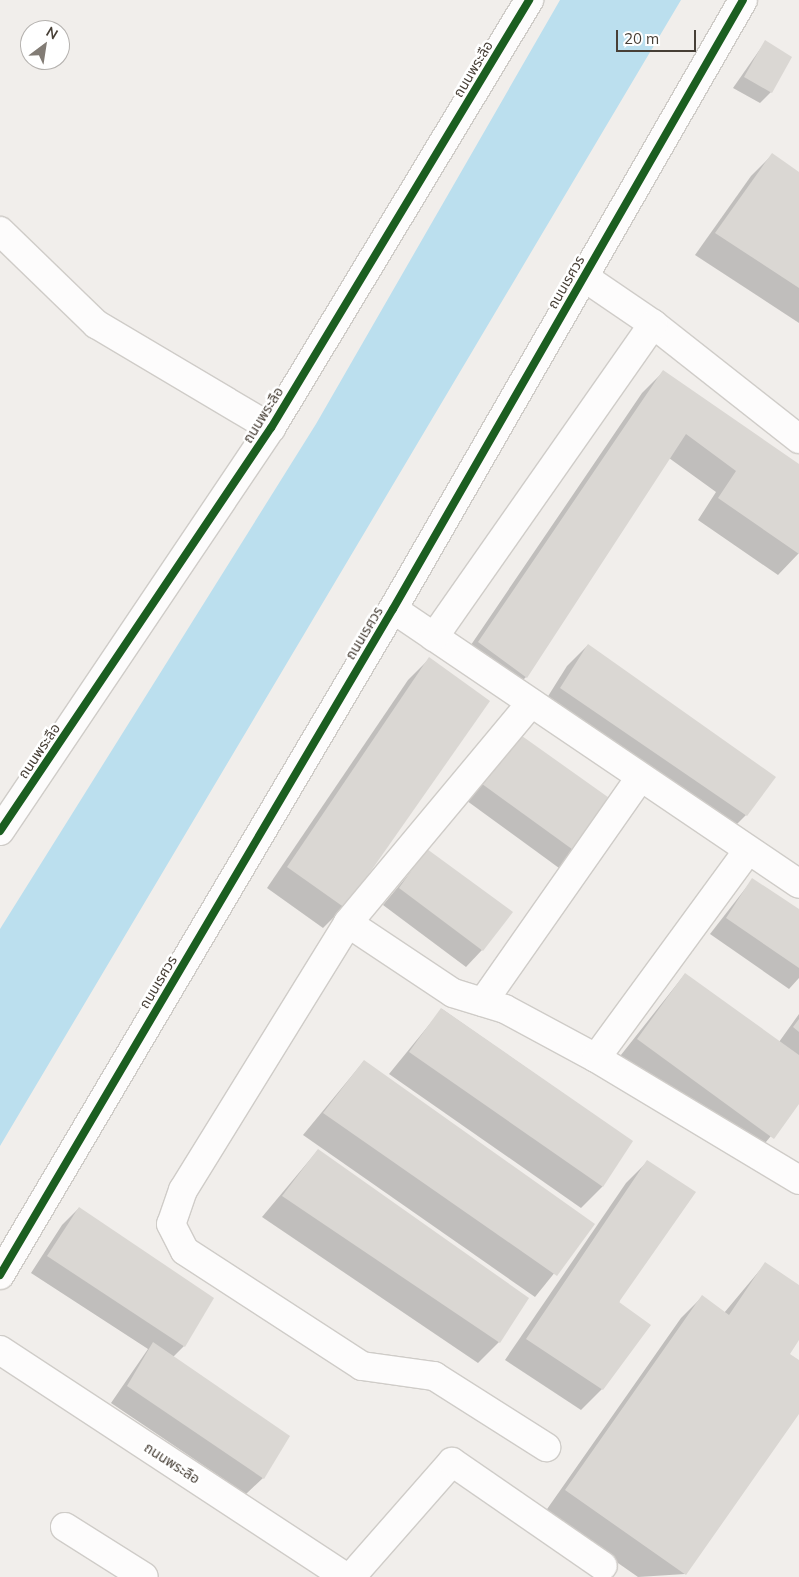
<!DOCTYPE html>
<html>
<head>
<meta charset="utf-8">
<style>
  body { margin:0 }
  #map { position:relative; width:799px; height:1577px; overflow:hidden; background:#f1eeeb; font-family:Mulish,"Noto Sans Thai",sans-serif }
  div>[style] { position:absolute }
  .water>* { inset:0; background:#bbdfee }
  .shadow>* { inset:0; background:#0003 }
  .building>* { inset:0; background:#dad7d3 }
  .roads { filter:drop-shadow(1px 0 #cfccc8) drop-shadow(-1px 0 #cfccc8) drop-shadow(0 1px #cfccc8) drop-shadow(0 -1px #cfccc8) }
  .minor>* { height:28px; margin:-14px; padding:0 14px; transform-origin:14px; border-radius:14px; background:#fdfcfc }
  .cycleway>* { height:8px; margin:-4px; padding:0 4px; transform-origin:4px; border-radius:4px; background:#1b5e20 }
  span { translate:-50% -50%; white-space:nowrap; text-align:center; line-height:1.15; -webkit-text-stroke:5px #fff; paint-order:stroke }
  .street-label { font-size:14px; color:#473f36 }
  .north { position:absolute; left:20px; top:20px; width:50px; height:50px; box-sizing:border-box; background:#fff; border:1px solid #b5b2af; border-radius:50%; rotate:31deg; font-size:14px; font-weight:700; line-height:20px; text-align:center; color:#473f36 }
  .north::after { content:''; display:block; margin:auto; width:18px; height:22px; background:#827c75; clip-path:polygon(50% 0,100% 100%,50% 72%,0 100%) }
  .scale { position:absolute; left:616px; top:30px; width:80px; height:22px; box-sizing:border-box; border:2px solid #473f36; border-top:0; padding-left:6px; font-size:15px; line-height:18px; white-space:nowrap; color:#473f36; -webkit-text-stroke:4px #fff; paint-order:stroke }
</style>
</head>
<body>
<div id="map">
  <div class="water">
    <i style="clip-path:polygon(560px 0,681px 0,0 1146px,0 929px,316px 424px)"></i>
  </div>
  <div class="shadow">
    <i style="clip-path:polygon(765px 42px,771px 92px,760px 103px,733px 88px)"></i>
    <i style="clip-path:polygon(772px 155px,799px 174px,799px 323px,695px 255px,751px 176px)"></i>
    <i style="clip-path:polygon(663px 372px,799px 465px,799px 553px,778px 575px,698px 520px,716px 492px,669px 458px,526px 677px,505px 698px,458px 664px,642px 393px)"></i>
    <i style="clip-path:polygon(588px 645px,746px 815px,725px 836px,540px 709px,567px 666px)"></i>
    <i style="clip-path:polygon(429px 659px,344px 907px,323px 928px,267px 888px,408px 680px)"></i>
    <i style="clip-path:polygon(515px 733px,575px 851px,559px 868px,463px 798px)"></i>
    <i style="clip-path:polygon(428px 851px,482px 950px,466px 967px,383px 905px)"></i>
    <i style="clip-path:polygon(752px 880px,799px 911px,799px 978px,789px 989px,710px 934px)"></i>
    <i style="clip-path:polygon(685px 974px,779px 1042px,799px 1014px,799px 1102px,752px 1159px,617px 1060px)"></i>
    <i style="clip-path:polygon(442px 1009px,631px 1141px,602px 1187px,581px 1208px,389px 1074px)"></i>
    <i style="clip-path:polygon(364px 1061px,593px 1225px,535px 1297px,303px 1135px)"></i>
    <i style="clip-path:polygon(318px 1150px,499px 1342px,478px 1363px,262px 1217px)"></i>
    <i style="clip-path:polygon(647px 1162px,602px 1389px,581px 1410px,505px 1360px,626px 1183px)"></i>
    <i style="clip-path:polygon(79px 1208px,184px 1346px,173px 1357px,263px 1478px,246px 1494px,111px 1403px,148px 1349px,31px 1273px,62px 1225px)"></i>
    <i style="clip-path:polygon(765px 1264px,799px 1287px,799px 1338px,788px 1355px,799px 1361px,799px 1412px,685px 1574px,638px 1577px,545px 1512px,681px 1318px,702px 1297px,724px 1313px)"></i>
  </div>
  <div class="building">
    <i style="clip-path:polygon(765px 40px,792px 57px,772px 93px,744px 77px)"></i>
    <i style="clip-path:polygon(772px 153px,799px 172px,799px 288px,715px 233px)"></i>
    <i style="clip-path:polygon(663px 370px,799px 464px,799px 554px,718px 498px,736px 471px,686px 434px,527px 678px,478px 642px)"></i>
    <i style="clip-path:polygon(588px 644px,776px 777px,747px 816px,560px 688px)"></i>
    <i style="clip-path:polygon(429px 657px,490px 701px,345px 908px,287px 867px)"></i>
    <i style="clip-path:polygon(515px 731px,612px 800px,576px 852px,478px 781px)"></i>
    <i style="clip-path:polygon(427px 849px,513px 912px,483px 951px,399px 888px)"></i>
    <i style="clip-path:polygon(752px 878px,799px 909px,799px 968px,726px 918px)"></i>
    <i style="clip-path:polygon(685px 973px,799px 1055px,799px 1104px,774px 1139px,637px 1039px)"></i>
    <i style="clip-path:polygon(441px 1008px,633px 1141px,603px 1187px,409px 1052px)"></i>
    <i style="clip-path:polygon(799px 1019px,799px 1032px,793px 1027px)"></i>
    <i style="clip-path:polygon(364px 1060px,595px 1224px,557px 1276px,323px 1113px)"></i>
    <i style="clip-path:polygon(318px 1149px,529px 1298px,500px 1343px,282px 1196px)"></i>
    <i style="clip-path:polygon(647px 1160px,696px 1192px,619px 1302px,651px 1325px,603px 1390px,526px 1339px)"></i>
    <i style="clip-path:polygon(79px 1207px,214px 1298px,185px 1347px,47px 1256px)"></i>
    <i style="clip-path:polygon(765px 1262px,799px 1285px,799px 1340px,790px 1354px,799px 1360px,799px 1414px,686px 1575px,565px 1490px,702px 1295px,729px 1315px)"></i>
    <i style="clip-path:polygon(153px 1342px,290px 1436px,264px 1479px,127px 1386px)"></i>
  </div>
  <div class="roads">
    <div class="minor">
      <i style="left:0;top:231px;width:134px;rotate:44.1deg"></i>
      <i style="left:96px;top:324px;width:204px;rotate:30.7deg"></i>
      <i style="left:584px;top:277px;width:83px;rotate:34.3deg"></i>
      <i style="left:653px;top:324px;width:186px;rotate:38.2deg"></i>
      <i style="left:393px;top:609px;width:490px;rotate:34.1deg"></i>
      <i style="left:434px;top:637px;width:382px;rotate:-55deg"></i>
      <i style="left:531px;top:703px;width:286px;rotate:129.8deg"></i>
      <i style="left:348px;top:923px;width:314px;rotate:121.7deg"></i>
      <i style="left:183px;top:1190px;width:36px;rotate:109deg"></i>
      <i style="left:171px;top:1224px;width:30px;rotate:63deg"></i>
      <i style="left:185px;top:1251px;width:211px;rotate:33deg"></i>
      <i style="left:362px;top:1366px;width:73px;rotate:7.9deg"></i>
      <i style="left:434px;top:1376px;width:133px;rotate:32.4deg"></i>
      <i style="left:0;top:831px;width:486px;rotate:-56.1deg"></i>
      <i style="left:271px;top:428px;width:500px;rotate:-58.9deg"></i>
      <i style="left:348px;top:923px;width:126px;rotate:33.7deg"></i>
      <i style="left:453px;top:993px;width:54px;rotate:17.1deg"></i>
      <i style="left:505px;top:1009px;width:103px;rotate:28.3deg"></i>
      <i style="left:596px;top:1058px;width:237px;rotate:31deg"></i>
      <i style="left:483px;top:1002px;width:274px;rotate:-55deg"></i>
      <i style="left:596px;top:1058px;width:255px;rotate:-53.8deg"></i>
      <i style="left:0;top:1275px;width:773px;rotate:-59.46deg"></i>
      <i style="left:393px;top:609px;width:702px;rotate:-60.11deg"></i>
      <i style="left:0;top:1350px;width:413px;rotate:33.3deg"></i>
      <i style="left:65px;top:1527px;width:93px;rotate:32.3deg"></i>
      <i style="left:351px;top:1577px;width:153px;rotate:-48.7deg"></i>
      <i style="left:452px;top:1462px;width:183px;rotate:34.6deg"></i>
    </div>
  </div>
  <div class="cycleway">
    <i style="left:0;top:831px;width:486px;rotate:-56.1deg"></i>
    <i style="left:271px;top:428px;width:500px;rotate:-58.9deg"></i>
    <i style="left:0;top:1275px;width:773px;rotate:-59.46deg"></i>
    <i style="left:393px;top:609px;width:702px;rotate:-60.11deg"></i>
  </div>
  <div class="street-label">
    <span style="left:473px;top:69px;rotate:-59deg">ถนนพระลือ</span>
    <span style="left:566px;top:282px;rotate:-60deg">ถนนเรศวร</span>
    <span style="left:263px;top:415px;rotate:-58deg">ถนนพระลือ</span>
    <span style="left:364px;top:633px;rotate:-59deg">ถนนเรศวร</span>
    <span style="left:39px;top:751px;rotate:-56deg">ถนนพระลือ</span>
    <span style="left:158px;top:982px;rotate:-59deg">ถนนเรศวร</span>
    <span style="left:172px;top:1463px;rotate:33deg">ถนนพระลือ</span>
  </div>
  <div class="north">N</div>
  <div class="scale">20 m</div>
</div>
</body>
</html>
